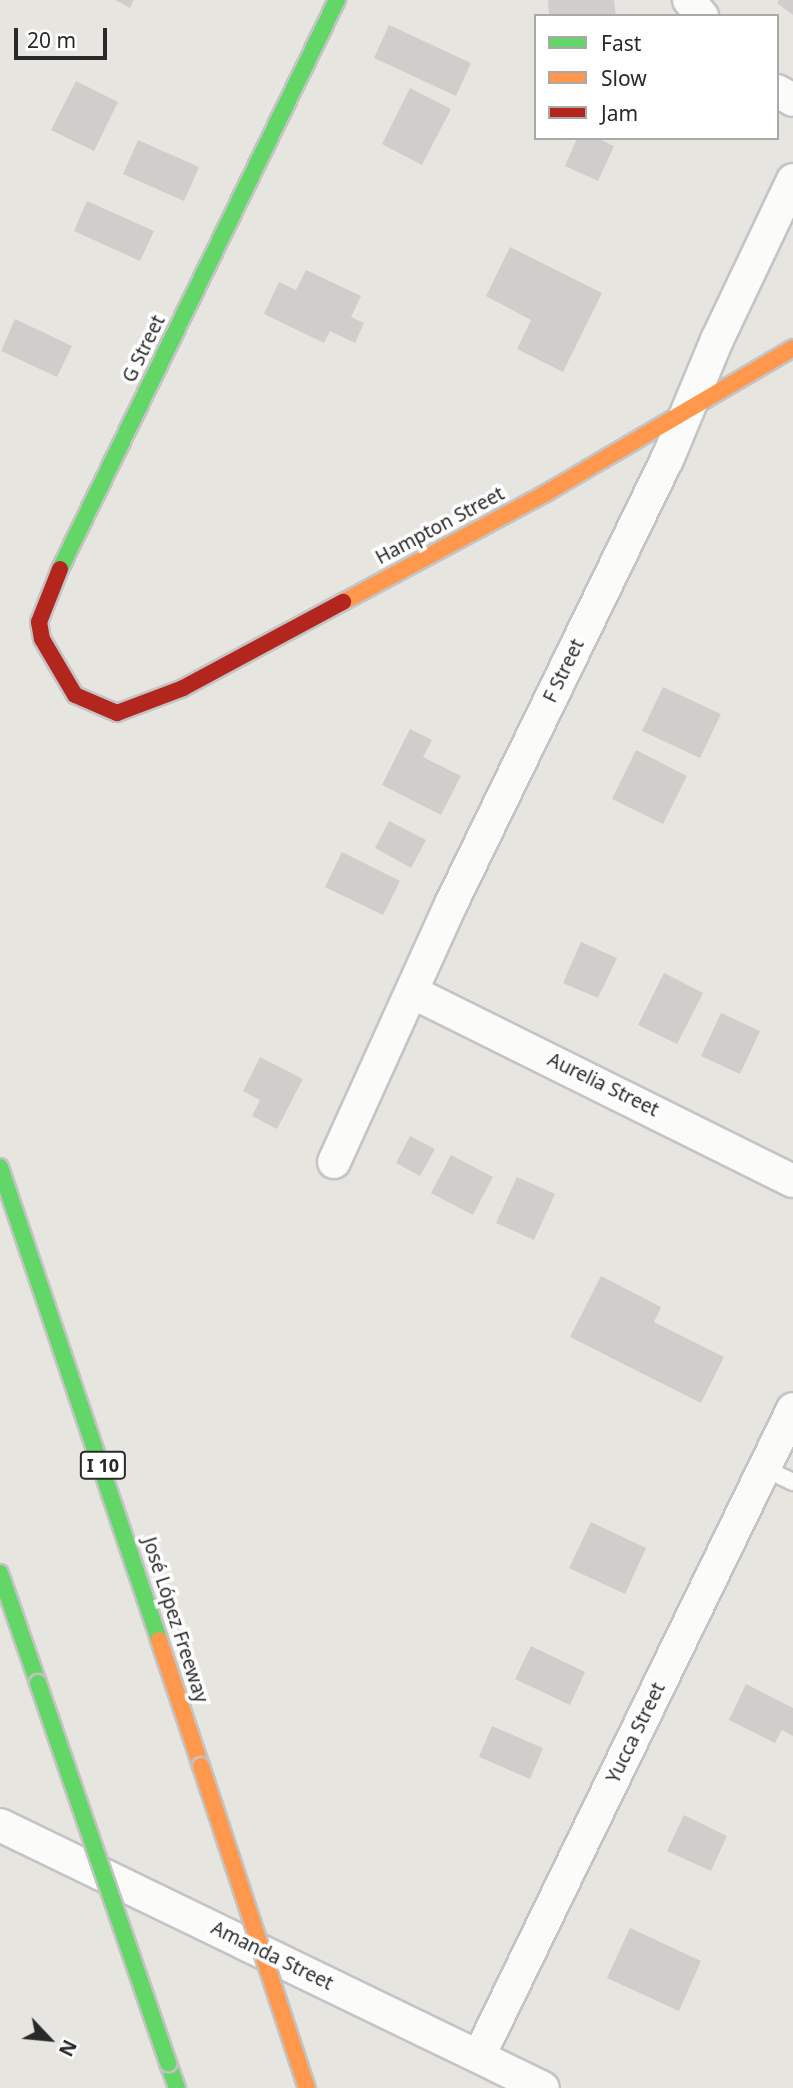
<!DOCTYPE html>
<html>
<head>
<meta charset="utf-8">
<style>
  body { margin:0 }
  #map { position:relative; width:793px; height:2088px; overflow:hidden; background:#e6e5e0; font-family:"Noto Sans",sans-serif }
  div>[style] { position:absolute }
  .building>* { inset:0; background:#cfceca }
  .roads { filter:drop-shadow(2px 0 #c4c4c5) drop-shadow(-2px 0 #c4c4c5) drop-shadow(0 2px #c4c4c5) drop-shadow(0 -2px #c4c4c5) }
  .lane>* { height:16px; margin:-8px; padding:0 8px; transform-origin:8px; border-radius:8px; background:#fbfbfa }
  .street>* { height:32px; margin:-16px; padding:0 16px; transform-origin:16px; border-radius:16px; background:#fbfbfa }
  .fast>* { height:16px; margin:-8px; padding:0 8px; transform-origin:8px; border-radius:8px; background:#63d668 }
  .slow>* { height:16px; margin:-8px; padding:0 8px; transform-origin:8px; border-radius:8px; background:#ff974d }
  .jam>* { height:16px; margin:-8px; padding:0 8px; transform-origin:8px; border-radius:8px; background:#b3261e }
  .bridges { filter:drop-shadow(2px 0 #c3c3c1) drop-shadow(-2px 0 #c3c3c1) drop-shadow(0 2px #c3c3c1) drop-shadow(0 -2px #c3c3c1) }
  .fast-bridge>* { height:16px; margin:-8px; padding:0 8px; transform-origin:8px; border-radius:8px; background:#63d668 }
  .slow-bridge>* { height:16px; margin:-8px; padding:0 8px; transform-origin:8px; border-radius:8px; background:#ff974d }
  span { translate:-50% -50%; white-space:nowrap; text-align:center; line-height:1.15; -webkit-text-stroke:7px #fff; paint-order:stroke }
  .shield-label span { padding:2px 5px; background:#fff; border:2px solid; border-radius:5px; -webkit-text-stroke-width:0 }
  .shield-label { font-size:18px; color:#292929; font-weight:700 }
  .street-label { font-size:19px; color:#292929 }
  .legend { position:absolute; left:534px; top:14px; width:245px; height:126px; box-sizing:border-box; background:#fff; border:2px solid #a9a9a9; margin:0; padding:9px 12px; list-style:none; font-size:21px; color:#292929 }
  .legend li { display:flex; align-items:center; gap:14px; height:35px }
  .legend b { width:35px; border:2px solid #a9a9a9 }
  .north { position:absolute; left:14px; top:2004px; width:70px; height:70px; -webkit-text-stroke:5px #fff; paint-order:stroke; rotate:116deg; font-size:19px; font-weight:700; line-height:28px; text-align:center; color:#292929 }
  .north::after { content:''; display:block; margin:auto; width:24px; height:32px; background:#292929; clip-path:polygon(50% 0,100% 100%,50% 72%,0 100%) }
  .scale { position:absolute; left:14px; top:28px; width:93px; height:32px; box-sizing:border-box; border:4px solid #292929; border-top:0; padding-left:9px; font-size:21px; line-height:24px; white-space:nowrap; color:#292929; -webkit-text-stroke:5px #fff; paint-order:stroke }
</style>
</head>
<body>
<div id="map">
  <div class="building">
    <i style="clip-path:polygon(115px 0,134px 0,130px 8px)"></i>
    <i style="clip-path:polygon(548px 0,614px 0,616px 16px,549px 16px)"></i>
    <i style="clip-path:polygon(779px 0,793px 0,793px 15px,777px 3px)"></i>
    <i style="clip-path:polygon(389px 25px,471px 63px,456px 96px,374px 58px)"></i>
    <i style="clip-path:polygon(76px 81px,118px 102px,94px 151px,51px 130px)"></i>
    <i style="clip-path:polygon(410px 88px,451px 109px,422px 165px,382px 144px)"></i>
    <i style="clip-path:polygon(577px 138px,597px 138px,614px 146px,598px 181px,565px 166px)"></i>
    <i style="clip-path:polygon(138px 140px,199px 167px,184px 201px,123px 174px)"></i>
    <i style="clip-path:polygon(87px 201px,154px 231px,140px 261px,74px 231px)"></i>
    <i style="clip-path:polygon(510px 247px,602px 293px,563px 372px,517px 349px,531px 320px,486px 296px)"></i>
    <i style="clip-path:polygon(306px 270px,361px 296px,351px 317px,364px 323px,355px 343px,330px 331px,324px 343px,264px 314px,279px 282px,296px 290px)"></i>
    <i style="clip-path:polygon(15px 319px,72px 346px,57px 377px,1px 351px)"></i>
    <i style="clip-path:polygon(663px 687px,721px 714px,700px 758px,642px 731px)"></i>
    <i style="clip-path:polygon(410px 729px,432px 740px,423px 757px,461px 776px,441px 815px,382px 785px)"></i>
    <i style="clip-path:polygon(636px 750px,687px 776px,663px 824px,612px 799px)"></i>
    <i style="clip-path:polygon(389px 821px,426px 840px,411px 868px,375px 848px)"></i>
    <i style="clip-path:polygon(342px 852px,400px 881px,383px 915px,325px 887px)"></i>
    <i style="clip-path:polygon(581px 942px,617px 958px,598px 998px,563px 983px)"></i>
    <i style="clip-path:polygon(664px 973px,703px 993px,677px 1044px,638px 1025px)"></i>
    <i style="clip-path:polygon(721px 1013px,760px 1031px,740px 1074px,701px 1056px)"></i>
    <i style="clip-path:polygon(260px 1057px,303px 1079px,277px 1129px,252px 1116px,260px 1100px,243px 1091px)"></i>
    <i style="clip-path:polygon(410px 1136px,435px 1149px,420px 1176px,396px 1163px)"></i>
    <i style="clip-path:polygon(451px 1155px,493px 1177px,473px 1215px,431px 1193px)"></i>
    <i style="clip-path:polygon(517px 1177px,555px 1194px,534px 1240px,496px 1223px)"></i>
    <i style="clip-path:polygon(601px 1276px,661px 1307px,654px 1322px,724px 1357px,701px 1403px,570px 1337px)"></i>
    <i style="clip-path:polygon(591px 1522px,646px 1548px,625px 1594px,569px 1568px)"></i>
    <i style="clip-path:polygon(531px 1646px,585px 1672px,570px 1705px,515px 1679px)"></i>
    <i style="clip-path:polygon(746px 1684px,793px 1708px,793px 1736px,782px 1730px,775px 1743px,729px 1720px)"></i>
    <i style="clip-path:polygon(492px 1726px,543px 1748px,530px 1779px,479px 1757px)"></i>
    <i style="clip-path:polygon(684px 1815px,727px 1836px,711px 1871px,667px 1851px)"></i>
    <i style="clip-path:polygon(630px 1928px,701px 1961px,679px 2011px,607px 1978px)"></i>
  </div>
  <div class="roads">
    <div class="lane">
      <i style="left:764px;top:1468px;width:32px;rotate:26deg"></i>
    </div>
    <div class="street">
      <i style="left:689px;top:0;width:21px;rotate:51deg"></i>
      <i style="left:777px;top:91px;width:18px;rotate:29deg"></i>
      <i style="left:412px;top:992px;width:425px;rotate:26.4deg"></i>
      <i style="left:334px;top:1162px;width:286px;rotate:-65.6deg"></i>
      <i style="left:452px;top:902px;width:492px;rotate:-64.1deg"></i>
      <i style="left:667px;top:460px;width:130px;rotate:-67.4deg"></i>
      <i style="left:717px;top:340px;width:177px;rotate:-64.6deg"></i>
      <i style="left:0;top:1825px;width:603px;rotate:25.84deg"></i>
      <i style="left:479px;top:2056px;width:719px;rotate:-64.11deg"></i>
    </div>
    <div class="fast">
      <i style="left:60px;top:569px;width:633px;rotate:-64.04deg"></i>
      <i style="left:0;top:1167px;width:499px;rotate:71.4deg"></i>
      <i style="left:0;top:1573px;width:116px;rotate:70.9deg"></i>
      <i style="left:168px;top:2063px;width:27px;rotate:70deg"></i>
    </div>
    <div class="slow">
      <i style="left:343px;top:602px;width:230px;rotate:-28.2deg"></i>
      <i style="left:546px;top:493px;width:286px;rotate:-30.4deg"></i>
      <i style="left:159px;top:1640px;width:133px;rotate:71.6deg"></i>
    </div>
    <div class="jam">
      <i style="left:60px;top:569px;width:57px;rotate:111.6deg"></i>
      <i style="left:39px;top:622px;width:17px;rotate:80deg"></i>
      <i style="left:42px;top:639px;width:65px;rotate:59.5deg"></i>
      <i style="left:75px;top:695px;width:46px;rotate:23.2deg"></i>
      <i style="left:117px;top:713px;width:71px;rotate:-20.7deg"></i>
      <i style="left:183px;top:688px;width:182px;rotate:-28.3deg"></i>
    </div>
  </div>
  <div class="bridges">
    <div class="fast-bridge">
      <i style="left:38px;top:1683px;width:402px;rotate:71.1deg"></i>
    </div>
    <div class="slow-bridge">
      <i style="left:201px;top:1766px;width:339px;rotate:71.8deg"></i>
    </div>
  </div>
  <div class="shield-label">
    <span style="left:103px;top:1465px">I 10</span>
  </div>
  <div class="street-label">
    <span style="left:144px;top:349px;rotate:-64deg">G Street</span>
    <span style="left:440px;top:526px;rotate:-28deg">Hampton Street</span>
    <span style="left:564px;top:671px;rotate:-64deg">F Street</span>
    <span style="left:603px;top:1085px;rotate:26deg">Aurelia Street</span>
    <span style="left:175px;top:1620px;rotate:72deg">José López Freeway</span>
    <span style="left:636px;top:1733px;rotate:-64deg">Yucca Street</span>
    <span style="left:272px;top:1956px;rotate:26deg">Amanda Street</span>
  </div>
  <ul class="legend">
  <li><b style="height:9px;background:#63d668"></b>Fast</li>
  <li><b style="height:9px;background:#ff974d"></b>Slow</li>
  <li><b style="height:9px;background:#b3261e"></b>Jam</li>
  </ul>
  <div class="north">N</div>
  <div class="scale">20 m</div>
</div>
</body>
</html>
